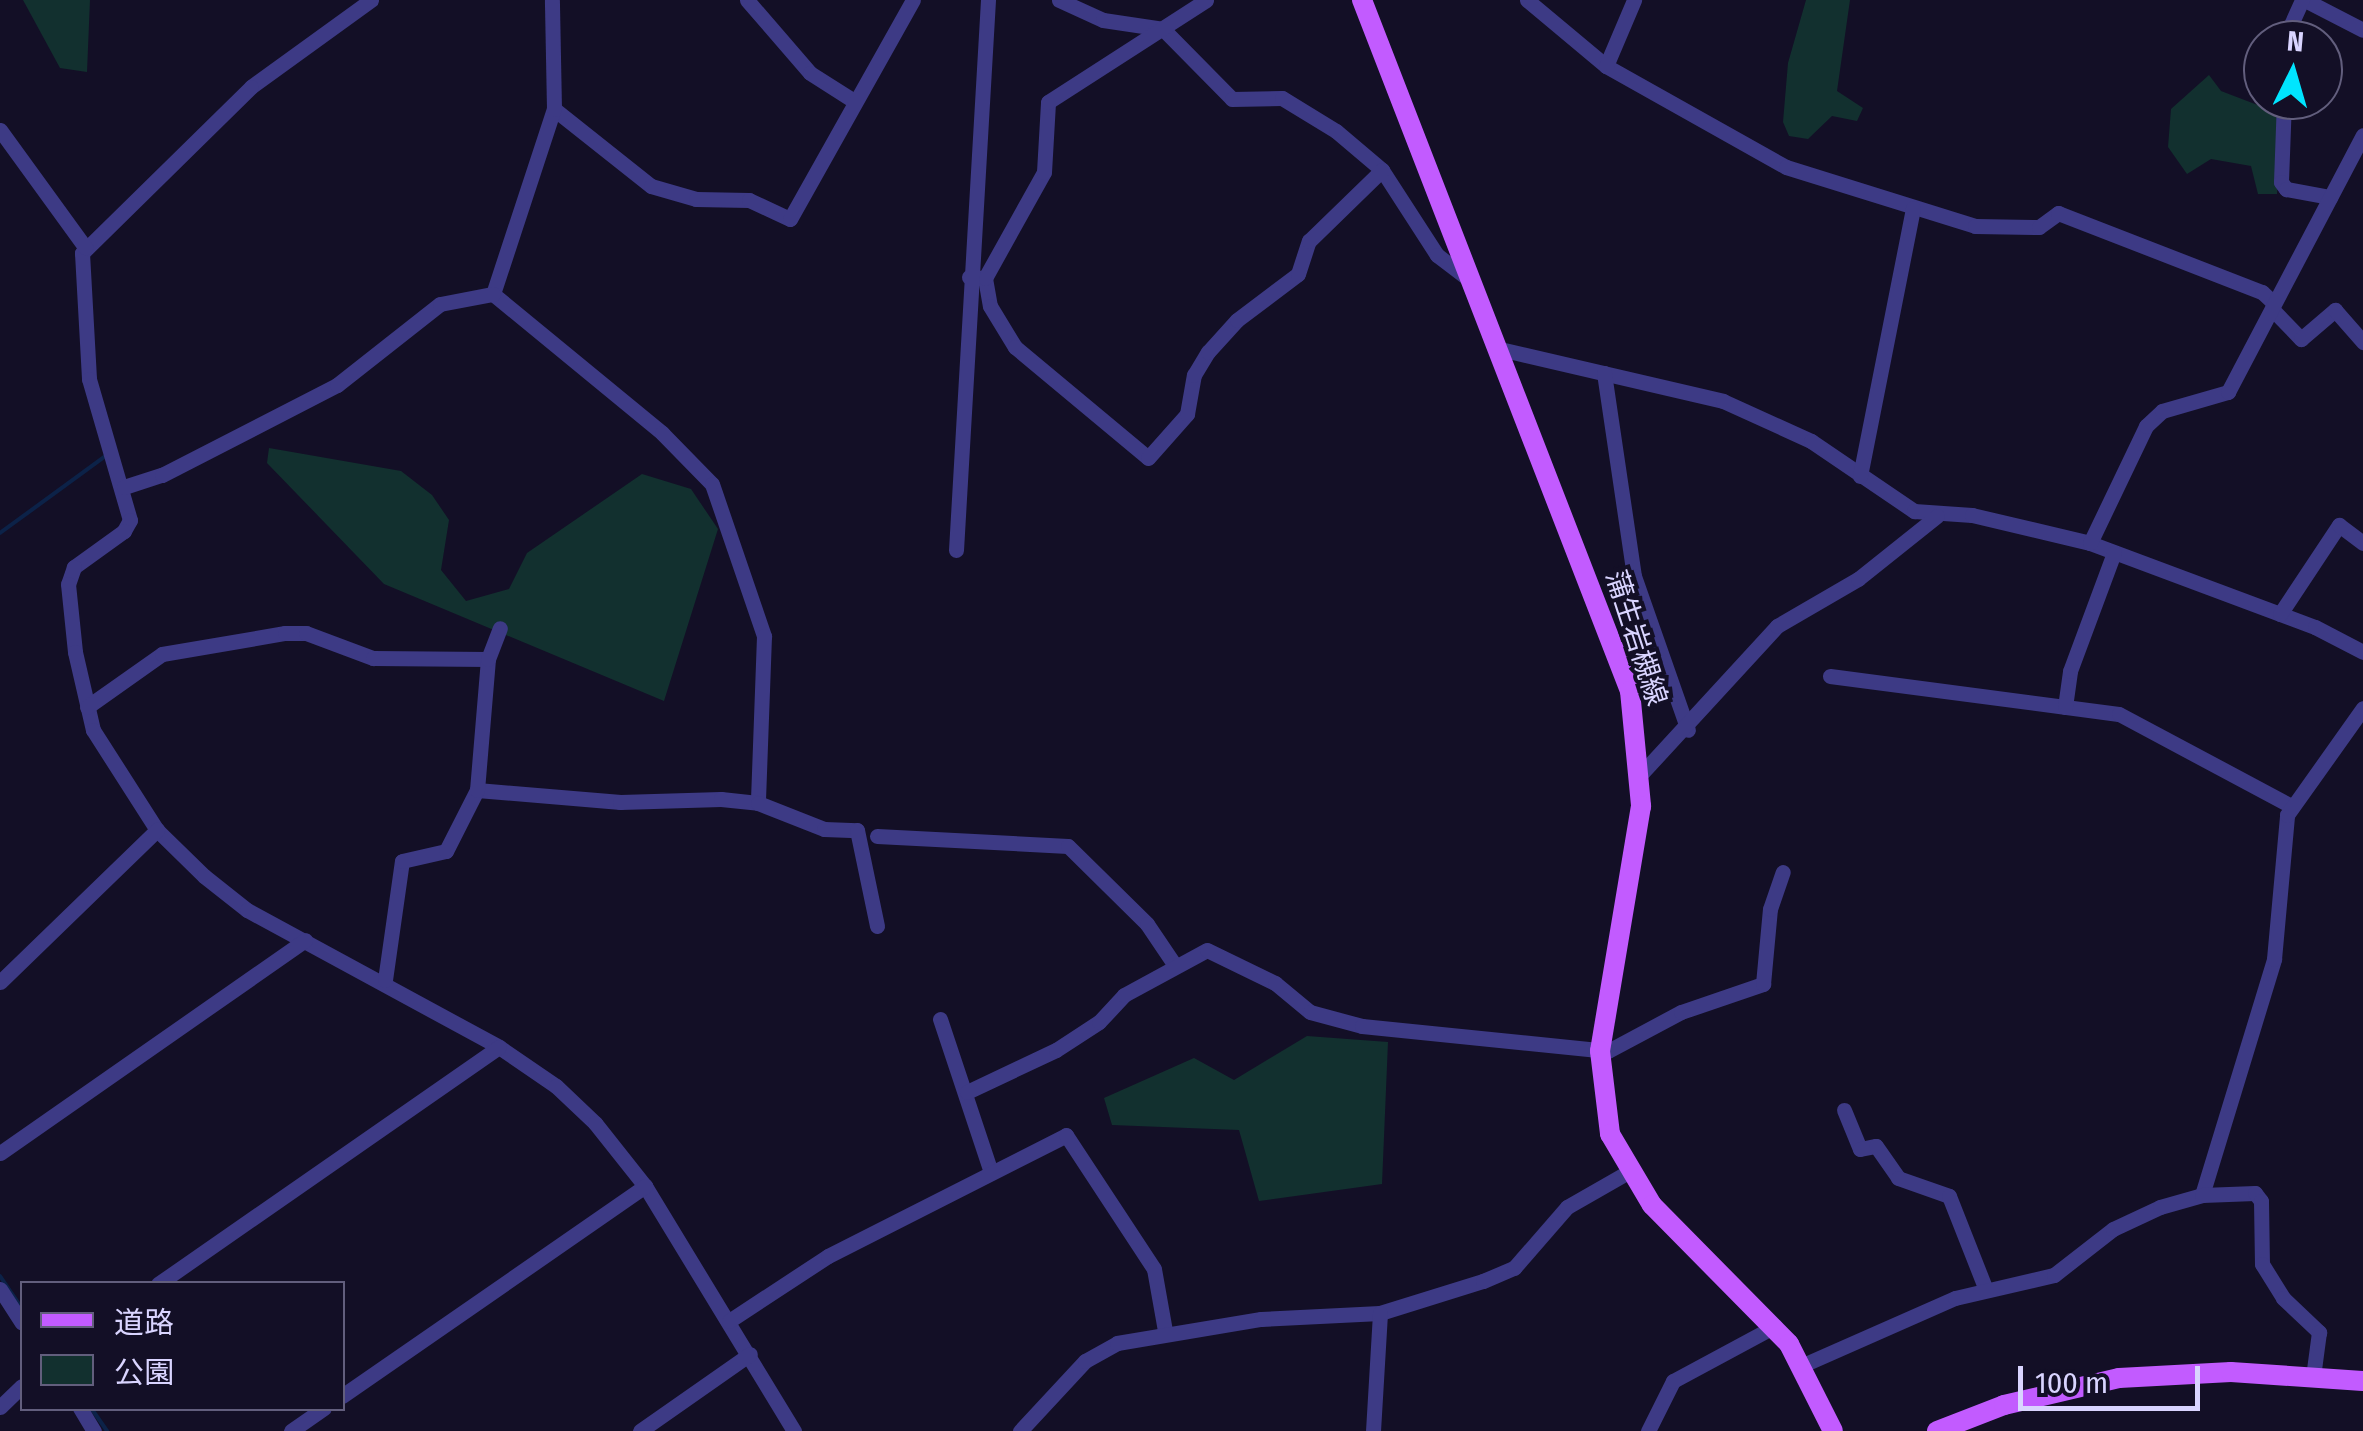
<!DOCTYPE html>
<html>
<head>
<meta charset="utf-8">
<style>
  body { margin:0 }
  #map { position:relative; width:2363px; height:1431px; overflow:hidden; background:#130f26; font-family:"Fira Sans Condensed","Noto Sans JP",sans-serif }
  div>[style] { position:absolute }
  .green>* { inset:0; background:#12302f }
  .stream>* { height:4px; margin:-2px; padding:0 2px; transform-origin:2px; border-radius:2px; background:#0c2248 }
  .minor>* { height:15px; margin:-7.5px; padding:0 7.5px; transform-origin:7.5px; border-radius:7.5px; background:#3d3a85 }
  .major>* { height:20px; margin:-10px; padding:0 10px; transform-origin:10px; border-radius:10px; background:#c25bff }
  span { translate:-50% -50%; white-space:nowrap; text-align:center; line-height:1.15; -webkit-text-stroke:8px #130f26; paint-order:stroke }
  .street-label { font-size:28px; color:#d9d4ff }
  .legend { position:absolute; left:20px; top:1281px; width:325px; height:130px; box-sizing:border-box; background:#130f26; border:2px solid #625e7d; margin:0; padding:12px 18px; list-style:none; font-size:30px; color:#d9d4ff }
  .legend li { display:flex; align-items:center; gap:20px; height:50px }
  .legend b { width:50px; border:2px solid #625e7d }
  .north { position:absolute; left:2243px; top:20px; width:100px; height:100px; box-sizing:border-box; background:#130f26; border:2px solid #625e7d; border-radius:50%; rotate:5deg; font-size:28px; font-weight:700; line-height:40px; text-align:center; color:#d9d4ff }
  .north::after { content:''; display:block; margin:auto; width:35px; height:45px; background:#00e5ff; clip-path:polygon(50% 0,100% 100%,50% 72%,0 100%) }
  .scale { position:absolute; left:2018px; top:1366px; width:182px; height:45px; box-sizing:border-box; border:5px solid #d9d4ff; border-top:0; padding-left:12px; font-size:30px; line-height:35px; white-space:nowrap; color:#d9d4ff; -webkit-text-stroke:8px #130f26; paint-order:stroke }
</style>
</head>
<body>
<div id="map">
  <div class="green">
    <i style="clip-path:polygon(23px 0,90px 0,87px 72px,60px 68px)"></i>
    <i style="clip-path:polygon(1806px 0,1850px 0,1837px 91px,1863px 108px,1857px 121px,1832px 116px,1808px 139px,1789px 136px,1783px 122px,1788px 63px)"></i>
    <i style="clip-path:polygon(2209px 75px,2221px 91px,2281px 114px,2277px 194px,2258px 194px,2251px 166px,2211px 159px,2187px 174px,2168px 147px,2171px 109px)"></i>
    <i style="clip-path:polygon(269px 448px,401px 471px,432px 495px,449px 520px,441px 570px,466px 601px,509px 589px,527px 553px,642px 474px,691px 489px,718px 529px,664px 701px,384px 584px,267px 463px)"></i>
    <i style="clip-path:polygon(1307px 1036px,1388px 1042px,1382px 1184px,1259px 1201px,1239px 1130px,1112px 1125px,1104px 1098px,1194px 1058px,1234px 1080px)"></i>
  </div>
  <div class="stream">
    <i style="left:0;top:533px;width:132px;rotate:-36.1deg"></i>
    <i style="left:0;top:1276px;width:40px;rotate:56deg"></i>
    <i style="left:91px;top:1408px;width:28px;rotate:55deg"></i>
  </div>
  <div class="minor">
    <i style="left:371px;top:0;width:148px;rotate:144.1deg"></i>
    <i style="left:251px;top:87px;width:237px;rotate:135.5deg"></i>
    <i style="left:82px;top:253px;width:126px;rotate:86.8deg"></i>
    <i style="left:89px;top:379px;width:147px;rotate:73.8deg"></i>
    <i style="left:130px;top:520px;width:13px;rotate:119deg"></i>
    <i style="left:124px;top:531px;width:62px;rotate:144.2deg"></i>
    <i style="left:74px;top:567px;width:18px;rotate:109deg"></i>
    <i style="left:68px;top:584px;width:68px;rotate:84.1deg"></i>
    <i style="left:75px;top:652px;width:80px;rotate:77deg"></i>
    <i style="left:93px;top:730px;width:119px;rotate:57.4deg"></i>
    <i style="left:157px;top:830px;width:66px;rotate:44.4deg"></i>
    <i style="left:204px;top:876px;width:55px;rotate:38.3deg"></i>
    <i style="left:247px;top:910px;width:287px;rotate:28.5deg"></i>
    <i style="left:499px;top:1047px;width:69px;rotate:34.4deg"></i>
    <i style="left:556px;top:1086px;width:54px;rotate:43.5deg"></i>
    <i style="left:595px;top:1123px;width:80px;rotate:51.6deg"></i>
    <i style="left:645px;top:1186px;width:287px;rotate:58.7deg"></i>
    <i style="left:747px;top:0;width:96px;rotate:49.2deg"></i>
    <i style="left:810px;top:73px;width:52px;rotate:32.5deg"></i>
    <i style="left:1059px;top:0;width:48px;rotate:24.4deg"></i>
    <i style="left:1103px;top:20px;width:61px;rotate:8.5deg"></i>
    <i style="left:1163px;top:29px;width:98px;rotate:45.4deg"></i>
    <i style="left:1232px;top:99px;width:50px;rotate:-1.1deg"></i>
    <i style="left:1282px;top:98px;width:63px;rotate:31.4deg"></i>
    <i style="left:1336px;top:131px;width:60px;rotate:40.3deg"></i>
    <i style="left:1382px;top:170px;width:101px;rotate:57.1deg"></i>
    <i style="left:1437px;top:255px;width:43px;rotate:37.4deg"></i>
    <i style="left:1527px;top:0;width:103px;rotate:39.9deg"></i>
    <i style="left:1606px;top:66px;width:206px;rotate:29.3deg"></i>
    <i style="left:1786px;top:167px;width:198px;rotate:17.3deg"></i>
    <i style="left:1975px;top:226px;width:64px;rotate:0.9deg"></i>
    <i style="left:2039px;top:227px;width:24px;rotate:-36deg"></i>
    <i style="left:2058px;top:213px;width:219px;rotate:21.2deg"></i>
    <i style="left:2262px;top:292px;width:16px;rotate:43deg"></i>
    <i style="left:2305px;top:0;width:65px;rotate:27.3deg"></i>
    <i style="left:2284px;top:40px;width:44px;rotate:-65.8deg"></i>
    <i style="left:1606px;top:66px;width:72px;rotate:-67deg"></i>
    <i style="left:2284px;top:100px;width:82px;rotate:92.1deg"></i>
    <i style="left:2281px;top:182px;width:9px;rotate:54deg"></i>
    <i style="left:2286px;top:189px;width:45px;rotate:10.3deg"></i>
    <i style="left:554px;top:109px;width:124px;rotate:38.4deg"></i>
    <i style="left:651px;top:186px;width:47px;rotate:16.1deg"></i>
    <i style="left:696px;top:199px;width:53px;rotate:1.1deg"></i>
    <i style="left:749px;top:200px;width:45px;rotate:24.9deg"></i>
    <i style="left:790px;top:219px;width:251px;rotate:-60.7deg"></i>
    <i style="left:0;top:130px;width:145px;rotate:54deg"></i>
    <i style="left:969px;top:277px;width:16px;rotate:4deg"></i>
    <i style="left:985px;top:278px;width:28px;rotate:80deg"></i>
    <i style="left:990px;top:306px;width:48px;rotate:58.6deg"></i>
    <i style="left:1015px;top:347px;width:173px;rotate:39.8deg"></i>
    <i style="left:1148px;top:458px;width:59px;rotate:-48.4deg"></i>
    <i style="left:1187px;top:414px;width:40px;rotate:-80deg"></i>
    <i style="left:1194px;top:375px;width:27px;rotate:-59deg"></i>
    <i style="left:1208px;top:352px;width:43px;rotate:-47.8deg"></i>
    <i style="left:1237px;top:320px;width:76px;rotate:-37deg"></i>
    <i style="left:1298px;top:274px;width:35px;rotate:-72deg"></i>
    <i style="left:1309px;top:241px;width:102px;rotate:-44.2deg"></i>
    <i style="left:985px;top:278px;width:121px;rotate:-60.9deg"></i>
    <i style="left:1044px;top:172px;width:70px;rotate:-86.7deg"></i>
    <i style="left:1048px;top:102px;width:188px;rotate:-32.8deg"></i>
    <i style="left:493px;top:294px;width:219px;rotate:39.4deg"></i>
    <i style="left:662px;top:433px;width:71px;rotate:45.6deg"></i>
    <i style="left:712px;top:484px;width:161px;rotate:71.1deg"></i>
    <i style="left:764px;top:636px;width:167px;rotate:92.1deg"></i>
    <i style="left:493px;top:294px;width:195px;rotate:-71.8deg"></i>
    <i style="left:554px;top:109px;width:109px;rotate:-91.1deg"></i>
    <i style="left:2272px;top:309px;width:42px;rotate:46deg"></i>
    <i style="left:2301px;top:339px;width:45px;rotate:-40.5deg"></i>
    <i style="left:2335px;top:310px;width:43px;rotate:48.8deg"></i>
    <i style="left:1500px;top:349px;width:229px;rotate:13.1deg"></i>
    <i style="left:1723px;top:401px;width:97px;rotate:24.4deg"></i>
    <i style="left:1811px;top:441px;width:125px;rotate:34.2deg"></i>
    <i style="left:1914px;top:511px;width:58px;rotate:3.9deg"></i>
    <i style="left:1972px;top:515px;width:121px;rotate:13.3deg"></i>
    <i style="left:2090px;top:543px;width:240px;rotate:20.5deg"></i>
    <i style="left:2315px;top:627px;width:54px;rotate:27.5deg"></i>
    <i style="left:1604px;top:373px;width:205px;rotate:81.6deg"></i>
    <i style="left:1634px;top:576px;width:163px;rotate:70.7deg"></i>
    <i style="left:1860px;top:476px;width:273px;rotate:-78.8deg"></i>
    <i style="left:124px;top:487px;width:40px;rotate:-18deg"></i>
    <i style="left:162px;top:475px;width:197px;rotate:-27.2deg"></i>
    <i style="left:337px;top:385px;width:131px;rotate:-38.2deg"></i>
    <i style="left:440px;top:304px;width:54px;rotate:-10.7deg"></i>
    <i style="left:2090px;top:543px;width:130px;rotate:-64.4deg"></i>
    <i style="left:2146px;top:426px;width:22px;rotate:-43deg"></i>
    <i style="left:2162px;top:411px;width:69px;rotate:-16.1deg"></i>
    <i style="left:2228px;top:392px;width:290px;rotate:-62.3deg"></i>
    <i style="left:956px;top:550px;width:551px;rotate:-86.67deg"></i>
    <i style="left:2280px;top:614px;width:107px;rotate:-56.5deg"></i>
    <i style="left:2339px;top:525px;width:30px;rotate:37deg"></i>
    <i style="left:1830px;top:676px;width:291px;rotate:7.5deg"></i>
    <i style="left:2119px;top:714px;width:195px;rotate:28.1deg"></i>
    <i style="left:87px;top:707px;width:92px;rotate:-35.2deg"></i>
    <i style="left:162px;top:654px;width:125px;rotate:-9.7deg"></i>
    <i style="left:285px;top:633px;width:21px"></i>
    <i style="left:306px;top:633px;width:72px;rotate:20.5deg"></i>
    <i style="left:373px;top:658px;width:115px;rotate:0.5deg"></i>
    <i style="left:2065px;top:707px;width:36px;rotate:-82deg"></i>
    <i style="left:2070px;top:671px;width:126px;rotate:-69.6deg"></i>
    <i style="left:1641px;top:774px;width:201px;rotate:-47.4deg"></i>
    <i style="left:1777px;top:626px;width:94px;rotate:-30.1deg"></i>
    <i style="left:1858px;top:579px;width:101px;rotate:-38.6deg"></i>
    <i style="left:477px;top:790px;width:144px;rotate:4.8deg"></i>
    <i style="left:620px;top:802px;width:101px;rotate:-1.7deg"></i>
    <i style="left:721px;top:799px;width:37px;rotate:6deg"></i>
    <i style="left:758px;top:803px;width:71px;rotate:21.5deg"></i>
    <i style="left:824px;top:829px;width:33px;rotate:2deg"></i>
    <i style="left:857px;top:830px;width:98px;rotate:78.2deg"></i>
    <i style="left:877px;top:836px;width:191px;rotate:3deg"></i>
    <i style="left:1068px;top:846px;width:111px;rotate:44.6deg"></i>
    <i style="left:1147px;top:924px;width:48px;rotate:56deg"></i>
    <i style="left:385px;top:980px;width:120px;rotate:-81.9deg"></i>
    <i style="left:402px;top:861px;width:45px;rotate:-12.8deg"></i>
    <i style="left:446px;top:851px;width:68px;rotate:-63.1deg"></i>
    <i style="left:477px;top:790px;width:131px;rotate:-85.2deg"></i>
    <i style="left:488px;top:659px;width:33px;rotate:-69deg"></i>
    <i style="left:0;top:982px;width:219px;rotate:-44.1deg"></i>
    <i style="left:940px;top:1019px;width:158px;rotate:71.6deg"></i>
    <i style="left:967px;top:1092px;width:98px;rotate:-25.3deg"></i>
    <i style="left:1056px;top:1050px;width:51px;rotate:-33.1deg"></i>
    <i style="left:1099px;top:1022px;width:37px;rotate:-47deg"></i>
    <i style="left:1124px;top:995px;width:94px;rotate:-28.5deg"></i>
    <i style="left:1207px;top:950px;width:76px;rotate:25.9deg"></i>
    <i style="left:1275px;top:983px;width:45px;rotate:39.6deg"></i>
    <i style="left:1310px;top:1012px;width:54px;rotate:15.1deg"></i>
    <i style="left:1362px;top:1026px;width:247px;rotate:5.8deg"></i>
    <i style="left:1608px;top:1051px;width:83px;rotate:-28.1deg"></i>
    <i style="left:1681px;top:1012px;width:87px;rotate:-18.9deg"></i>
    <i style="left:1763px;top:984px;width:75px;rotate:-84.7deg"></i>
    <i style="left:1770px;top:909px;width:39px;rotate:-71deg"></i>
    <i style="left:1844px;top:1110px;width:42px;rotate:67.7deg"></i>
    <i style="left:1860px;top:1149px;width:16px;rotate:-11deg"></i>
    <i style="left:1876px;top:1146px;width:39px;rotate:55deg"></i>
    <i style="left:1898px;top:1178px;width:54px;rotate:19.4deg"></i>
    <i style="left:1949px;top:1196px;width:101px;rotate:68.5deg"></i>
    <i style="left:0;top:1153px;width:372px;rotate:-34.9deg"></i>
    <i style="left:2202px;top:1195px;width:247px;rotate:-73deg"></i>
    <i style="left:2274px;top:959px;width:145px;rotate:-84.8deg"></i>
    <i style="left:2287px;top:815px;width:131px;rotate:-54.6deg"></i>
    <i style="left:158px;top:1284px;width:415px;rotate:-34.8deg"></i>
    <i style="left:0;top:1289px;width:40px;rotate:57.1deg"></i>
    <i style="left:729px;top:1321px;width:118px;rotate:-33.3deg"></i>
    <i style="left:828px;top:1256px;width:267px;rotate:-26.9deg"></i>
    <i style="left:1066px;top:1135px;width:160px;rotate:56.7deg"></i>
    <i style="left:1154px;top:1269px;width:63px;rotate:79.9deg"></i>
    <i style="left:1803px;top:1365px;width:166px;rotate:-23.8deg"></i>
    <i style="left:1955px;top:1298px;width:102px;rotate:-13.1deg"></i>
    <i style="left:2054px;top:1275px;width:75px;rotate:-37.9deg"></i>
    <i style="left:2113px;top:1229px;width:52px;rotate:-25.1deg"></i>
    <i style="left:2160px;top:1207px;width:44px;rotate:-15.9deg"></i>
    <i style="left:2202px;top:1195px;width:53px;rotate:-2.2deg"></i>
    <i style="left:2255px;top:1193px;width:10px;rotate:53deg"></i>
    <i style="left:2261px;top:1201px;width:63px;rotate:89.1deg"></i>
    <i style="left:2262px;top:1264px;width:40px;rotate:58deg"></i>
    <i style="left:2283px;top:1298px;width:50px;rotate:43.4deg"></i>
    <i style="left:2319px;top:1332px;width:45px;rotate:97.6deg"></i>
    <i style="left:342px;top:1396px;width:369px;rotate:-34.7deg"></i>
    <i style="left:0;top:1407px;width:30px;rotate:-44deg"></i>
    <i style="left:80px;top:1408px;width:27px;rotate:59deg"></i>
    <i style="left:291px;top:1431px;width:40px;rotate:-34.9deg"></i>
    <i style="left:640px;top:1431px;width:134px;rotate:-35deg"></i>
    <i style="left:1020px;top:1431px;width:96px;rotate:-47.1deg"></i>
    <i style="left:1085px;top:1361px;width:37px;rotate:-29deg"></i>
    <i style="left:1117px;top:1343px;width:146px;rotate:-9.5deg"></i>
    <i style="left:1261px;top:1319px;width:119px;rotate:-2.9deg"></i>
    <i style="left:1380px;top:1313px;width:108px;rotate:-17.3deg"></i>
    <i style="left:1483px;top:1281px;width:34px;rotate:-23deg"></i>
    <i style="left:1514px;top:1268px;width:81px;rotate:-49deg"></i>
    <i style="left:1567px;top:1207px;width:70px;rotate:-29.8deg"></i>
    <i style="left:1373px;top:1431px;width:118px;rotate:-86.6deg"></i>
    <i style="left:1648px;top:1431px;width:56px;rotate:-63.4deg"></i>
    <i style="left:1673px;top:1381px;width:116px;rotate:-28.3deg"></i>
  </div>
  <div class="major">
    <i style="left:1362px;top:0;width:741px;rotate:68.8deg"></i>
    <i style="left:1630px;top:691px;width:116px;rotate:84.5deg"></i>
    <i style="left:1641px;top:806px;width:248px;rotate:99.5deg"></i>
    <i style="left:1600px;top:1051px;width:84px;rotate:83.1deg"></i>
    <i style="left:1610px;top:1134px;width:82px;rotate:59.4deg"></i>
    <i style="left:1652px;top:1205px;width:195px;rotate:45.4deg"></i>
    <i style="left:1789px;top:1344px;width:97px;rotate:63.2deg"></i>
    <i style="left:1937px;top:1431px;width:72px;rotate:-21.2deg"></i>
    <i style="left:2004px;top:1405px;width:118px;rotate:-13.2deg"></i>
    <i style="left:2119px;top:1378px;width:112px;rotate:-3.1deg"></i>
    <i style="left:2231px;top:1372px;width:132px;rotate:3.9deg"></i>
  </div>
  <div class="street-label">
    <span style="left:1636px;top:638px;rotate:72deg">蒲生岩槻線</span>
  </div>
  <ul class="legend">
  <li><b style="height:12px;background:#c25bff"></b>道路</li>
  <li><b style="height:28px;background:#12302f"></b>公園</li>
  </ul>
  <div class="north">N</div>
  <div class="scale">100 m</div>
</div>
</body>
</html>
